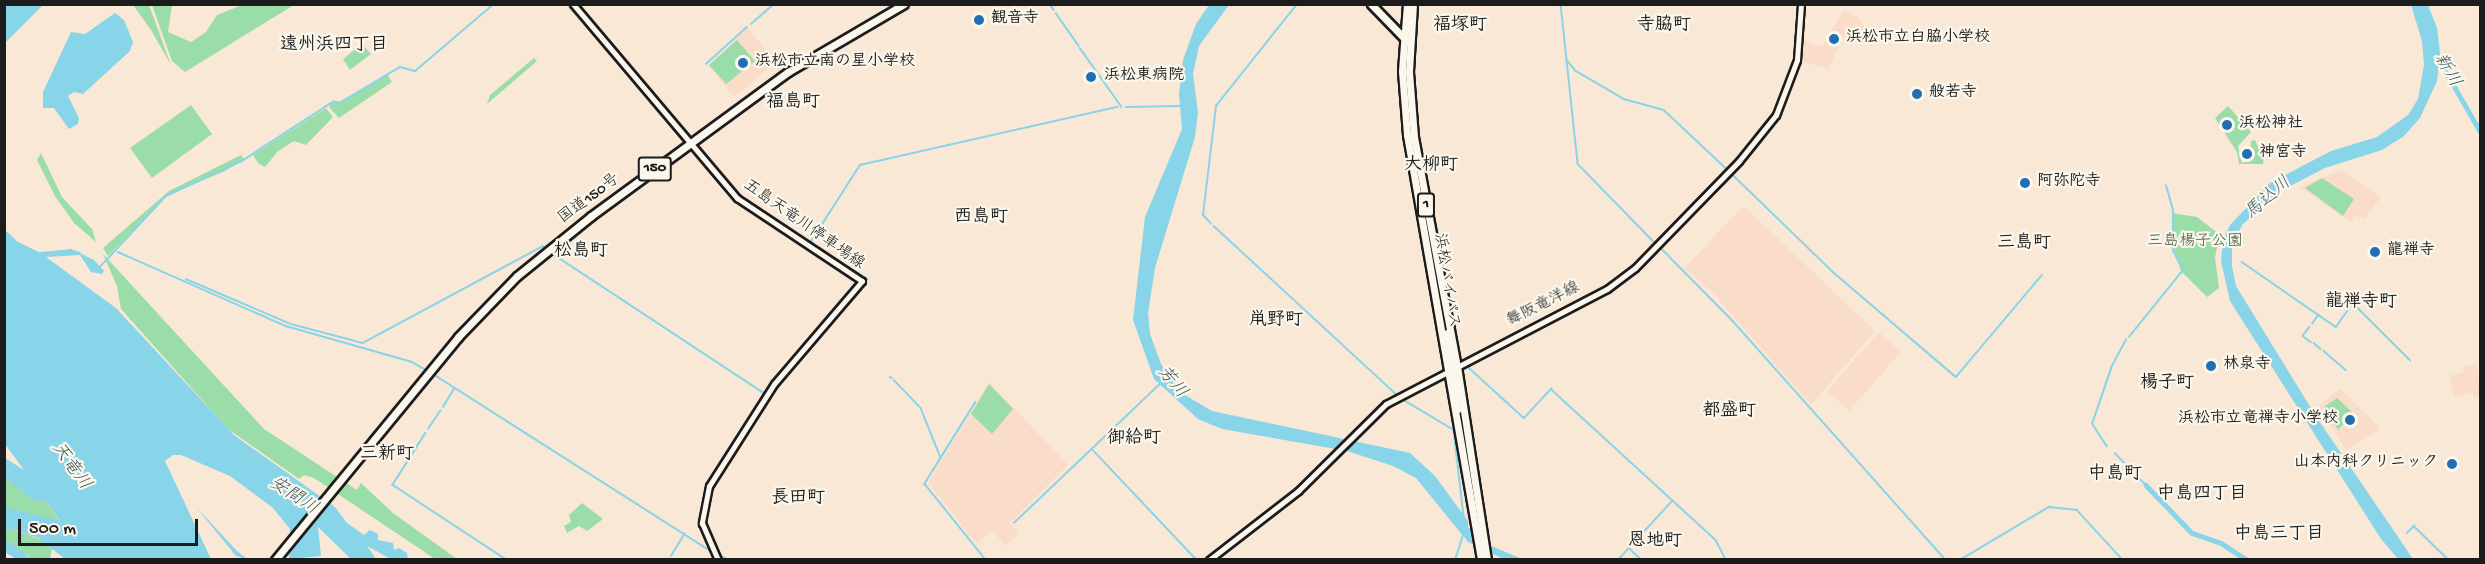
<!DOCTYPE html>
<html>
<head>
<meta charset="utf-8">
<style>
  body { margin:0 }
  #map { position:relative; width:2485px; height:564px; overflow:hidden; background:#fae8d7; font-family:"Gochi Hand","Klee One",sans-serif }
  div>[style] { position:absolute }
  .built>* { inset:0; background:#f9ddc9 }
  .green>* { inset:0; background:#9bdda8 }
  .water>* { inset:0; background:#88d4e8 }
  .stream>* { height:1.5px; margin:-0.75px; padding:0 0.75px; transform-origin:0.75px; border-radius:0.75px; background:#88d4e8 }
  .river>* { height:4.5px; margin:-2.25px; padding:0 2.25px; transform-origin:2.25px; border-radius:2.25px; background:#88d4e8 }
  .roads { filter:drop-shadow(2px 0 #1c1c1c) drop-shadow(-2px 0 #1c1c1c) drop-shadow(0 2px #1c1c1c) drop-shadow(0 -2px #1c1c1c) }
  .secondary>* { height:5px; margin:-2.5px; padding:0 2.5px; transform-origin:2.5px; border-radius:2.5px; background:#fbf7ec }
  .trunk>* { height:7px; margin:-3.5px; padding:0 3.5px; transform-origin:3.5px; border-radius:3.5px; background:#fbf7ec }
  .dots>* { width:16px; height:16px; translate:-50% -50%; box-sizing:border-box; border:3px solid #fbf7ec; border-radius:50% }
  span { translate:-50% -50%; white-space:nowrap; text-align:center; line-height:1.15; -webkit-text-stroke:4.5px #fbf7ec; paint-order:stroke }
  .shield-label span { padding:2px 4px; background:#fbf7ec; border:2px solid; border-radius:4px; -webkit-text-stroke-width:0 }
  .shield-label { font-size:15px; color:#1c1c1c; font-weight:700 }
  .poi-label { font-size:16px; color:#1c1c1c; font-weight:700 }
  .left { translate:0 -50%; text-align:left }
  .right { translate:-100% -50%; text-align:right }
  .street-label { font-size:16px; color:#1c1c1c }
  .park-label { font-size:16px; color:#425646 }
  .neighbourhood-label { font-size:18px; color:#1c1c1c; font-weight:700 }
  .water-label { font-size:18px; color:#425c63; font-style:italic }
  .frame { position:absolute; inset:0; border:6px solid #1c1c1c; pointer-events:none }
  .scale { position:absolute; left:18px; top:519px; width:180px; height:27px; box-sizing:border-box; border:3px solid #1c1c1c; border-top:0; padding-left:8px; font-size:18px; line-height:21px; white-space:nowrap; color:#1c1c1c; -webkit-text-stroke:4px #fbf7ec; paint-order:stroke }
</style>
</head>
<body>
<div id="map">
  <div class="built">
    <i style="clip-path:polygon(1844px 9px,1861px 20px,1865px 29px,1851px 38px,1845px 35px,1828px 69px,1798px 60px,1801px 39px,1822px 47px)"></i>
    <i style="clip-path:polygon(748px 28px,776px 63px,734px 97px,708px 65px)"></i>
    <i style="clip-path:polygon(2340px 170px,2381px 197px,2364px 220px,2356px 215px,2350px 222px,2300px 187px)"></i>
    <i style="clip-path:polygon(1744px 206px,1875px 331px,1811px 405px,1712px 292px,1684px 268px)"></i>
    <i style="clip-path:polygon(1879px 332px,1901px 352px,1849px 411px,1827px 391px)"></i>
    <i style="clip-path:polygon(2477px 365px,2480px 396px,2474px 398px,2472px 393px,2454px 397px,2450px 376px,2463px 372px,2463px 366px)"></i>
    <i style="clip-path:polygon(989px 382px,1068px 465px,1010px 523px,1019px 533px,1005px 546px,992px 530px,977px 544px,928px 483px)"></i>
    <i style="clip-path:polygon(2340px 389px,2379px 427px,2378px 431px,2346px 450px,2319px 406px)"></i>
  </div>
  <div class="green">
    <i style="clip-path:polygon(133px 5px,149px 5px,171px 65px,151px 30px)"></i>
    <i style="clip-path:polygon(152px 5px,172px 5px,168px 32px,191px 42px,206px 32px,217px 15px,242px 5px,294px 5px,185px 72px,172px 61px)"></i>
    <i style="clip-path:polygon(737px 40px,755px 61px,726px 84px,709px 65px)"></i>
    <i style="clip-path:polygon(362px 44px,371px 54px,350px 70px,343px 59px)"></i>
    <i style="clip-path:polygon(534px 58px,537px 61px,487px 104px,490px 95px)"></i>
    <i style="clip-path:polygon(387px 74px,392px 82px,339px 118px,329px 107px,333px 100px,340px 102px)"></i>
    <i style="clip-path:polygon(191px 105px,212px 134px,152px 178px,130px 148px)"></i>
    <i style="clip-path:polygon(2228px 106px,2251px 132px,2238px 146px,2242px 163px,2250px 161px,2251px 141px,2255px 140px,2260px 152px,2265px 152px,2263px 164px,2239px 164px,2237px 152px,2215px 118px)"></i>
    <i style="clip-path:polygon(326px 108px,333px 117px,306px 145px,294px 141px,277px 152px,265px 167px,258px 163px,253px 155px)"></i>
    <i style="clip-path:polygon(41px 153px,62px 197px,92px 229px,96px 242px,74px 223px,55px 196px,37px 160px)"></i>
    <i style="clip-path:polygon(241px 155px,244px 159px,225px 171px,167px 195px,108px 256px,103px 248px,169px 191px)"></i>
    <i style="clip-path:polygon(2322px 178px,2354px 199px,2343px 216px,2305px 188px)"></i>
    <i style="clip-path:polygon(2172px 213px,2197px 217px,2219px 234px,2215px 258px,2219px 288px,2207px 297px,2181px 271px,2173px 246px)"></i>
    <i style="clip-path:polygon(103px 254px,264px 429px,357px 490px,361px 483px,393px 513px,457px 559px,435px 559px,314px 478px,304px 475px,299px 479px,228px 429px,121px 309px,117px 286px)"></i>
    <i style="clip-path:polygon(989px 384px,1013px 409px,992px 434px,971px 414px)"></i>
    <i style="clip-path:polygon(2337px 398px,2353px 413px,2338px 430px,2324px 407px)"></i>
    <i style="clip-path:polygon(4px 476px,33px 500px,46px 501px,60px 522px,5px 508px)"></i>
    <i style="clip-path:polygon(582px 503px,603px 519px,587px 531px,579px 526px,567px 533px,564px 526px,571px 522px,569px 515px)"></i>
    <i style="clip-path:polygon(13px 529px,44px 541px,52px 549px,50px 559px,32px 559px,5px 540px,5px 530px)"></i>
  </div>
  <div class="water">
    <i style="clip-path:polygon(5px 4px,43px 5px,5px 43px,4px 5px)"></i>
    <i style="clip-path:polygon(1209px 5px,1229px 5px,1199px 46px,1193px 74px,1198px 112px,1195px 137px,1155px 268px,1148px 313px,1150px 334px,1161px 364px,1185px 395px,1212px 411px,1410px 453px,1435px 476px,1468px 521px,1468px 527px,1489px 545px,1522px 559px,1504px 559px,1468px 542px,1416px 478px,1393px 466px,1347px 451px,1222px 429px,1198px 419px,1154px 379px,1133px 320px,1145px 217px,1182px 129px,1179px 94px,1183px 60px,1196px 24px)"></i>
    <i style="clip-path:polygon(2411px 5px,2428px 5px,2437px 28px,2440px 53px,2437px 81px,2420px 118px,2404px 136px,2382px 150px,2325px 168px,2277px 193px,2242px 225px,2232px 249px,2232px 266px,2236px 286px,2317px 418px,2413px 559px,2399px 560px,2381px 539px,2230px 301px,2221px 261px,2223px 241px,2230px 225px,2270px 183px,2331px 151px,2377px 137px,2408px 115px,2418px 99px,2424px 65px,2422px 41px)"></i>
    <i style="clip-path:polygon(115px 13px,124px 20px,133px 42px,130px 51px,83px 94px,74px 92px,68px 96px,79px 118px,78px 124px,69px 129px,54px 108px,43px 108px,43px 92px,71px 32px,85px 34px)"></i>
    <i style="clip-path:polygon(4px 229px,18px 242px,41px 253px,71px 249px,94px 260px,104px 271px,102px 274px,91px 272px,80px 255px,46px 257px,116px 308px,234px 435px,335px 507px,347px 523px,364px 535px,370px 530px,378px 534px,378px 540px,393px 543px,394px 550px,399px 548px,407px 553px,408px 559px,391px 559px,367px 546px,376px 559px,351px 559px,318px 527px,321px 556px,289px 559px,290px 529px,273px 508px,230px 476px,181px 455px,173px 455px,165px 461px,211px 559px,65px 559px,38px 538px,13px 529px,5px 530px,5px 507px,60px 521px,46px 501px,32px 500px,5px 477px,5px 458px,24px 470px,5px 444px)"></i>
    <i style="clip-path:polygon(196px 507px,236px 550px,247px 559px,236px 556px)"></i>
    <i style="clip-path:polygon(4px 539px,20px 550px,31px 559px,16px 559px,5px 552px)"></i>
  </div>
  <div class="stream">
    <i style="left:1050px;top:4px;width:7px;rotate:56deg"></i>
    <i style="left:1561px;top:4px;width:161px;rotate:83.9deg"></i>
    <i style="left:1578px;top:164px;width:110px;rotate:45.7deg"></i>
    <i style="left:1056px;top:13px;width:40px;rotate:55.1deg"></i>
    <i style="left:751px;top:24px;width:30px;rotate:-41deg"></i>
    <i style="left:1080px;top:48px;width:72px;rotate:54.6deg"></i>
    <i style="left:1567px;top:60px;width:14px;rotate:51deg"></i>
    <i style="left:1576px;top:71px;width:56px;rotate:30.3deg"></i>
    <i style="left:1624px;top:99px;width:41px;rotate:15.4deg"></i>
    <i style="left:1664px;top:110px;width:88px;rotate:43.2deg"></i>
    <i style="left:706px;top:64px;width:55px;rotate:-42.1deg"></i>
    <i style="left:1126px;top:107px;width:54px;rotate:-1.1deg"></i>
    <i style="left:2476px;top:125px;width:2px;rotate:-27deg"></i>
    <i style="left:1731px;top:173px;width:141px;rotate:44.1deg"></i>
    <i style="left:1832px;top:271px;width:163px;rotate:40.5deg"></i>
    <i style="left:1956px;top:377px;width:133px;rotate:-49.9deg"></i>
    <i style="left:1211px;top:224px;width:12px;rotate:-132deg"></i>
    <i style="left:1203px;top:215px;width:110px;rotate:-83.2deg"></i>
    <i style="left:1216px;top:106px;width:130px;rotate:-51.5deg"></i>
    <i style="left:1214px;top:226px;width:251px;rotate:42.7deg"></i>
    <i style="left:1659px;top:246px;width:105px;rotate:45.4deg"></i>
    <i style="left:1733px;top:321px;width:320px;rotate:48.3deg"></i>
    <i style="left:70px;top:250px;width:10px;rotate:17deg"></i>
    <i style="left:118px;top:252px;width:184px;rotate:23.8deg"></i>
    <i style="left:286px;top:326px;width:131px;rotate:15.9deg"></i>
    <i style="left:412px;top:362px;width:16px;rotate:30deg"></i>
    <i style="left:550px;top:252px;width:256px;rotate:33.4deg"></i>
    <i style="left:764px;top:393px;width:11px;rotate:-52deg"></i>
    <i style="left:41px;top:253px;width:22px;rotate:-5deg"></i>
    <i style="left:2242px;top:262px;width:114px;rotate:34.7deg"></i>
    <i style="left:2336px;top:327px;width:29px;rotate:-55deg"></i>
    <i style="left:2353px;top:303px;width:81px;rotate:45deg"></i>
    <i style="left:100px;top:267px;width:97px;rotate:-47.1deg"></i>
    <i style="left:166px;top:196px;width:84px;rotate:-24.7deg"></i>
    <i style="left:242px;top:161px;width:106px;rotate:-33.1deg"></i>
    <i style="left:331px;top:103px;width:7px;rotate:8deg"></i>
    <i style="left:338px;top:104px;width:72px;rotate:-30.8deg"></i>
    <i style="left:400px;top:67px;width:16px;rotate:15deg"></i>
    <i style="left:415px;top:71px;width:104px;rotate:-40.3deg"></i>
    <i style="left:186px;top:279px;width:114px;rotate:23.2deg"></i>
    <i style="left:291px;top:324px;width:74px;rotate:14.8deg"></i>
    <i style="left:363px;top:343px;width:204px;rotate:-28.3deg"></i>
    <i style="left:543px;top:246px;width:4px;rotate:45deg"></i>
    <i style="left:868px;top:280px;width:69px;rotate:-147.5deg"></i>
    <i style="left:810px;top:243px;width:93px;rotate:-57.3deg"></i>
    <i style="left:860px;top:165px;width:264px;rotate:-12.7deg"></i>
    <i style="left:2312px;top:324px;width:11px;rotate:-56deg"></i>
    <i style="left:2310px;top:327px;width:11px;rotate:128deg"></i>
    <i style="left:2303px;top:336px;width:10px;rotate:37deg"></i>
    <i style="left:2129px;top:337px;width:86px;rotate:-51.1deg"></i>
    <i style="left:2183px;top:270px;width:21px;rotate:-118deg"></i>
    <i style="left:2173px;top:251px;width:41px;rotate:-90deg"></i>
    <i style="left:2173px;top:210px;width:25px;rotate:-106deg"></i>
    <i style="left:2314px;top:343px;width:9px;rotate:41deg"></i>
    <i style="left:807px;top:349px;width:64px;rotate:-48.8deg"></i>
    <i style="left:2324px;top:351px;width:29px;rotate:41deg"></i>
    <i style="left:1466px;top:365px;width:79px;rotate:42.4deg"></i>
    <i style="left:1524px;top:418px;width:40px;rotate:-47deg"></i>
    <i style="left:1551px;top:389px;width:224px;rotate:42.5deg"></i>
    <i style="left:1716px;top:540px;width:22px;rotate:63deg"></i>
    <i style="left:433px;top:374px;width:331px;rotate:32.5deg"></i>
    <i style="left:890px;top:377px;width:2px;rotate:27deg"></i>
    <i style="left:774px;top:380px;width:11px;rotate:-49deg"></i>
    <i style="left:894px;top:380px;width:39px;rotate:46deg"></i>
    <i style="left:921px;top:408px;width:54px;rotate:68.2deg"></i>
    <i style="left:1402px;top:399px;width:61px;rotate:30.8deg"></i>
    <i style="left:1454px;top:430px;width:88px;rotate:83.4deg"></i>
    <i style="left:976px;top:402px;width:97px;rotate:121.9deg"></i>
    <i style="left:925px;top:484px;width:97px;rotate:51.2deg"></i>
    <i style="left:443px;top:407px;width:21px;rotate:-59deg"></i>
    <i style="left:428px;top:429px;width:22px;rotate:-56deg"></i>
    <i style="left:426px;top:433px;width:62px;rotate:122.4deg"></i>
    <i style="left:393px;top:485px;width:136px;rotate:33.3deg"></i>
    <i style="left:2107px;top:447px;width:27px;rotate:-123deg"></i>
    <i style="left:2092px;top:424px;width:61px;rotate:-71deg"></i>
    <i style="left:2112px;top:366px;width:30px;rotate:-62deg"></i>
    <i style="left:1092px;top:449px;width:153px;rotate:46.6deg"></i>
    <i style="left:2115px;top:453px;width:45px;rotate:45.9deg"></i>
    <i style="left:1014px;top:523px;width:203px;rotate:-43.6deg"></i>
    <i style="left:2407px;top:533px;width:10px;rotate:-45deg"></i>
    <i style="left:2414px;top:526px;width:49px;rotate:44.2deg"></i>
    <i style="left:1629px;top:548px;width:18px;rotate:43deg"></i>
    <i style="left:719px;top:555px;width:11px;rotate:27deg"></i>
    <i style="left:671px;top:556px;width:26px;rotate:-59deg"></i>
    <i style="left:669px;top:560px;width:1px;rotate:-90deg"></i>
    <i style="left:1455px;top:560px;width:25px;rotate:-72deg"></i>
    <i style="left:1618px;top:560px;width:80px;rotate:-47.5deg"></i>
    <i style="left:1960px;top:560px;width:104px;rotate:-30.8deg"></i>
    <i style="left:2049px;top:507px;width:28px;rotate:6deg"></i>
    <i style="left:2077px;top:510px;width:68px;rotate:47.4deg"></i>
  </div>
  <div class="river">
    <i style="left:2438px;top:58px;width:84px;rotate:60.1deg"></i>
    <i style="left:2146px;top:485px;width:66px;rotate:46.2deg"></i>
    <i style="left:2192px;top:533px;width:31px;rotate:19deg"></i>
    <i style="left:2221px;top:543px;width:31px;rotate:33deg"></i>
  </div>
  <div class="roads">
    <div class="secondary">
      <i style="left:573px;top:4px;width:254px;rotate:49.8deg"></i>
      <i style="left:737px;top:198px;width:150px;rotate:33.6deg"></i>
      <i style="left:862px;top:281px;width:135px;rotate:130.5deg"></i>
      <i style="left:774px;top:384px;width:121px;rotate:122.5deg"></i>
      <i style="left:709px;top:486px;width:38px;rotate:101deg"></i>
      <i style="left:702px;top:523px;width:40px;rotate:66.6deg"></i>
      <i style="left:1209px;top:560px;width:113px;rotate:-37.8deg"></i>
      <i style="left:1298px;top:491px;width:124px;rotate:-44.7deg"></i>
      <i style="left:1386px;top:404px;width:249px;rotate:-27.5deg"></i>
      <i style="left:1607px;top:289px;width:35px;rotate:-37deg"></i>
      <i style="left:1635px;top:268px;width:149px;rotate:-45.8deg"></i>
      <i style="left:1739px;top:161px;width:59px;rotate:-51.2deg"></i>
      <i style="left:1776px;top:115px;width:59px;rotate:-69.1deg"></i>
      <i style="left:1797px;top:60px;width:56px;rotate:-85.9deg"></i>
    </div>
    <div class="trunk">
      <i style="left:1371px;top:4px;width:46px;rotate:45.9deg"></i>
      <i style="left:1407px;top:4px;width:67px;rotate:94.3deg"></i>
      <i style="left:1402px;top:71px;width:64px;rotate:85.5deg"></i>
      <i style="left:1407px;top:135px;width:431px;rotate:80.1deg"></i>
      <i style="left:1413px;top:4px;width:68px;rotate:93.4deg"></i>
      <i style="left:1409px;top:72px;width:65px;rotate:85.6deg"></i>
      <i style="left:1414px;top:137px;width:233px;rotate:79.4deg"></i>
      <i style="left:1457px;top:366px;width:196px;rotate:81.2deg"></i>
      <i style="left:1447px;top:333px;width:77px;rotate:82.5deg"></i>
      <i style="left:275px;top:560px;width:288px;rotate:-50.6deg"></i>
      <i style="left:458px;top:337px;width:85px;rotate:-46deg"></i>
      <i style="left:517px;top:276px;width:95px;rotate:-39deg"></i>
      <i style="left:591px;top:216px;width:244px;rotate:-36.2deg"></i>
      <i style="left:788px;top:72px;width:134px;rotate:-30.4deg"></i>
    </div>
  </div>
  <div class="dots">
    <i style="left:979px;top:20px;background:#1f6fb2"></i>
    <i style="left:1834px;top:39px;background:#1f6fb2"></i>
    <i style="left:743px;top:63px;background:#1f6fb2"></i>
    <i style="left:1091px;top:77px;background:#1f6fb2"></i>
    <i style="left:1917px;top:94px;background:#1f6fb2"></i>
    <i style="left:2227px;top:125px;background:#1f6fb2"></i>
    <i style="left:2247px;top:154px;background:#1f6fb2"></i>
    <i style="left:2025px;top:183px;background:#1f6fb2"></i>
    <i style="left:2375px;top:252px;background:#1f6fb2"></i>
    <i style="left:2211px;top:366px;background:#1f6fb2"></i>
    <i style="left:2350px;top:420px;background:#1f6fb2"></i>
    <i style="left:2452px;top:464px;background:#1f6fb2"></i>
  </div>
  <div class="shield-label">
    <span style="left:655px;top:169px">150</span>
    <span style="left:1426px;top:205px">1</span>
  </div>
  <div class="poi-label">
    <span class="left" style="left:991px;top:20px">観音寺</span>
    <span class="left" style="left:1846px;top:39px">浜松市立白脇小学校</span>
    <span class="left" style="left:755px;top:63px">浜松市立南の星小学校</span>
    <span class="left" style="left:1104px;top:77px">浜松東病院</span>
    <span class="left" style="left:1929px;top:94px">般若寺</span>
    <span class="left" style="left:2239px;top:125px">浜松神社</span>
    <span class="left" style="left:2259px;top:154px">神宮寺</span>
    <span class="left" style="left:2037px;top:183px">阿弥陀寺</span>
    <span class="left" style="left:2387px;top:252px">龍禅寺</span>
    <span class="left" style="left:2223px;top:366px">林泉寺</span>
    <span class="right" style="left:2338px;top:420px">浜松市立竜禅寺小学校</span>
    <span class="right" style="left:2438px;top:464px">山本内科クリニック</span>
  </div>
  <div class="street-label">
    <span style="left:590px;top:200px;rotate:-37deg">国道150号</span>
    <span style="left:803px;top:226px;rotate:35deg">五島天竜川停車場線</span>
    <span style="left:1445px;top:281px;rotate:81deg">浜松バイパス</span>
    <span style="left:1544px;top:306px;rotate:-27deg">舞阪竜洋線</span>
  </div>
  <div class="park-label">
    <span style="left:2195px;top:243px">三島楊子公園</span>
  </div>
  <div class="neighbourhood-label">
    <span style="left:1460px;top:26px">福塚町</span>
    <span style="left:1664px;top:26px">寺脇町</span>
    <span style="left:334px;top:46px">遠州浜四丁目</span>
    <span style="left:793px;top:103px">福島町</span>
    <span style="left:1431px;top:166px">大柳町</span>
    <span style="left:981px;top:218px">西島町</span>
    <span style="left:2024px;top:244px">三島町</span>
    <span style="left:581px;top:252px">松島町</span>
    <span style="left:2361px;top:303px">龍禅寺町</span>
    <span style="left:1276px;top:321px">鼡野町</span>
    <span style="left:2167px;top:384px">楊子町</span>
    <span style="left:1729px;top:412px">都盛町</span>
    <span style="left:1134px;top:439px">御給町</span>
    <span style="left:387px;top:455px">三新町</span>
    <span style="left:2115px;top:475px">中島町</span>
    <span style="left:2202px;top:495px">中島四丁目</span>
    <span style="left:798px;top:499px">長田町</span>
    <span style="left:2279px;top:535px">中島三丁目</span>
    <span style="left:1655px;top:542px">恩地町</span>
  </div>
  <div class="water-label">
    <span style="left:2446px;top:71px;rotate:60deg">新川</span>
    <span style="left:2269px;top:199px;rotate:-41deg">馬込川</span>
    <span style="left:1171px;top:383px;rotate:50deg">芳川</span>
    <span style="left:70px;top:467px;rotate:54deg">天竜川</span>
    <span style="left:293px;top:497px;rotate:33deg">安間川</span>
  </div>
  <div class="frame"></div>
  <div class="scale">500 m</div>
</div>
</body>
</html>
